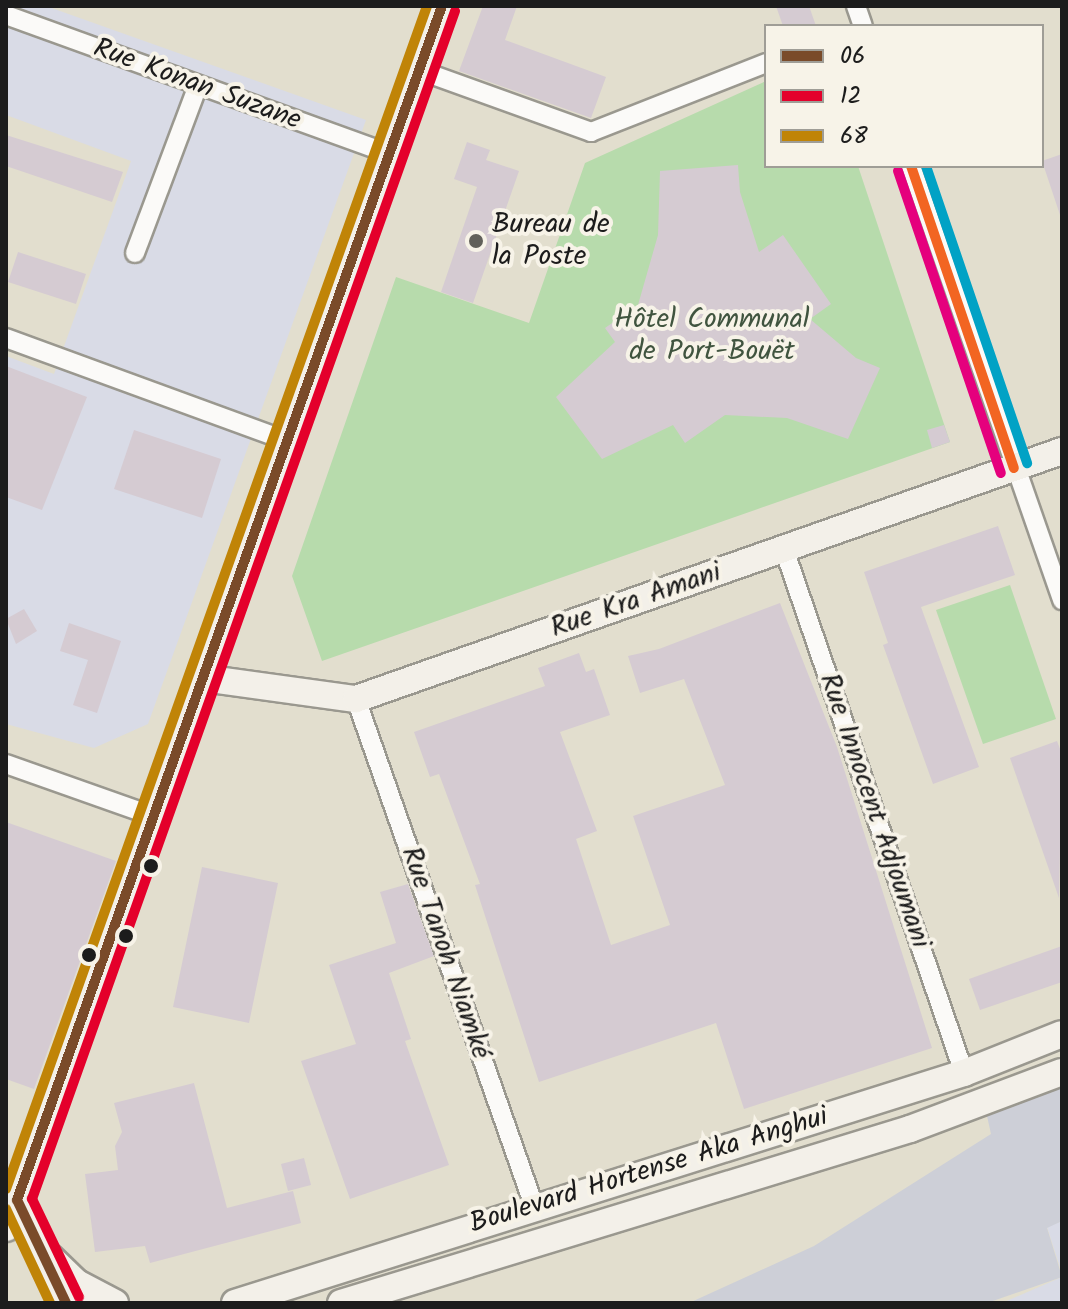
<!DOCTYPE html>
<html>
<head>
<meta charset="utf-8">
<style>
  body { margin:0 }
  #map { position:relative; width:1068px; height:1309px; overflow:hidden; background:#e2dece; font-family:Kalam,sans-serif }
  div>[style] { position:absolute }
  .built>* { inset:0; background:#d9dbe6 }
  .industrial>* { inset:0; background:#cdcfd7 }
  .green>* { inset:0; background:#b7dbac }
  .building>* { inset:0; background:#d5cbd2 }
  .roads { filter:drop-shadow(2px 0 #9a988f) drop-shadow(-2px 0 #9a988f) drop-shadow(0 2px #9a988f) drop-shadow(0 -2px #9a988f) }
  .street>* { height:18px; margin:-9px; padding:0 9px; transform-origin:9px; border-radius:9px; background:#fbfaf8 }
  .secondary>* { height:26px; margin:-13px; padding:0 13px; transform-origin:13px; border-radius:13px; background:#f3f0e9 }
  .bus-1>* { height:10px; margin:-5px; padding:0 5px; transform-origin:5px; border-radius:5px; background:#7a4b2a }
  .bus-2>* { height:10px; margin:-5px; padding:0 5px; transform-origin:5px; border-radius:5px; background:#e4002b }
  .bus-3>* { height:10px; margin:-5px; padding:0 5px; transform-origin:5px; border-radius:5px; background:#c08407 }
  .bus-4>* { height:10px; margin:-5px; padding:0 5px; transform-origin:5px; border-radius:5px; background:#f26522 }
  .bus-5>* { height:10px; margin:-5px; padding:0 5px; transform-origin:5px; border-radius:5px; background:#e5007d }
  .bus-6>* { height:10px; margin:-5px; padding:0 5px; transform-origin:5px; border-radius:5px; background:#01a2c5 }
  .dots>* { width:22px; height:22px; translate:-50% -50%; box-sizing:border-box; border:4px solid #f7f3e8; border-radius:50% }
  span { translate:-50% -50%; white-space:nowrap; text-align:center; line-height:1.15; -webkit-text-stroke:8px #f7f3e8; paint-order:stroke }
  .street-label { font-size:28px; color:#1c1c1c }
  .poi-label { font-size:28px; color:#1c1c1c }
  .left { translate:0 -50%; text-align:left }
  .park-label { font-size:28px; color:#40543f }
  .frame { position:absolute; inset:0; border:8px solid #1c1c1c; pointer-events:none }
  .legend { position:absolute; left:764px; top:24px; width:280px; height:144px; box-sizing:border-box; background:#f7f3e8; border:2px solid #9f9d96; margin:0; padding:10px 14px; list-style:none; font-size:24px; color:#1c1c1c }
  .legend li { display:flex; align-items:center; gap:16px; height:40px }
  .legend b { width:40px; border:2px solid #9f9d96 }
</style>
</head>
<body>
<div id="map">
  <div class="built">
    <i style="clip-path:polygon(6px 6px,46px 6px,366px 120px,148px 724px,94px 748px,6px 724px,6px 356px,54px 374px,131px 161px,6px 115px)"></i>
    <i style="clip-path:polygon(1062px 1221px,1062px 1274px,1047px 1227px)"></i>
    <i style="clip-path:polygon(1062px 1277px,1062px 1303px,1002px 1303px)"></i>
  </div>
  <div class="industrial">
    <i style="clip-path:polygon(1062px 1067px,1062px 1221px,1047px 1228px,1062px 1277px,987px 1303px,689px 1303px,814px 1246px,991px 1134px,983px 1098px)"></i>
  </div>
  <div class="green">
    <i style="clip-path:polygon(766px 81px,766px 166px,858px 166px,950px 442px,322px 661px,292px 576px,396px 277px,529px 323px,585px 163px)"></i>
    <i style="clip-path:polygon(1010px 585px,1056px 719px,983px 744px,936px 610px)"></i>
  </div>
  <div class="building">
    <i style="clip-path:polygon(483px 6px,517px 6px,505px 40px,606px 77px,591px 118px,459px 71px)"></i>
    <i style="clip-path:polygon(776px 6px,809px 6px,816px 26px,783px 26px)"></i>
    <i style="clip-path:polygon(6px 135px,123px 172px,112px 202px,6px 166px)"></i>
    <i style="clip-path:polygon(467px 142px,490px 150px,486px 160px,519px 171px,473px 303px,441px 292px,477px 187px,454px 179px)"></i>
    <i style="clip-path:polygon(1062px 154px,1062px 214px,1060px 215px,1042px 161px)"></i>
    <i style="clip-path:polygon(738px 165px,740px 192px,759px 252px,783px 235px,831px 304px,810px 319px,856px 358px,880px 368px,848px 439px,787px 418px,725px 415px,685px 443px,673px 425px,602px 459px,556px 397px,615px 342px,605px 328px,638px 305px,658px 235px,660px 171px)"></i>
    <i style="clip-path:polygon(18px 252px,86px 274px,76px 304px,8px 282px)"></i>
    <i style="clip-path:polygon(6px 366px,87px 397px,42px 510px,6px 497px)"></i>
    <i style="clip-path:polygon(944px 425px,950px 442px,932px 448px,927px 430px)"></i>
    <i style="clip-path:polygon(134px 430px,221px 459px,202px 518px,114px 489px)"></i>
    <i style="clip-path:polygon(998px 526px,1015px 575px,921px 607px,979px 767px,933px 784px,883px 645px,888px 643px,864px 572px)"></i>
    <i style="clip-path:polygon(780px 603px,837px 747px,932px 1048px,744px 1109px,716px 1023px,539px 1082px,475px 885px,480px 884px,439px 774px,430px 777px,414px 732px,545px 686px,538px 668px,579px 653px,586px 672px,594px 669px,610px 715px,560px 732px,597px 831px,576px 839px,611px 945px,670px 925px,633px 816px,725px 785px,684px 679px,640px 693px,628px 656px,659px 649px)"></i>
    <i style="clip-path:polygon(24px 609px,37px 631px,16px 644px,6px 619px)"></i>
    <i style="clip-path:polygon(69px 623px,121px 641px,97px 713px,73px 705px,88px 660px,60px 651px)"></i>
    <i style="clip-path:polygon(1057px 741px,1062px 754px,1059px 898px,1010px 758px)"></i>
    <i style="clip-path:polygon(6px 822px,116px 861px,34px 1089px,6px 1079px)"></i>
    <i style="clip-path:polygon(202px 867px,278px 883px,249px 1023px,173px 1007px)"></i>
    <i style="clip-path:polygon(408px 884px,434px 956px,389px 973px,411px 1039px,405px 1041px,449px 1165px,350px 1199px,301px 1061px,356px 1044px,329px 965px,396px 943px,380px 892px)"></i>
    <i style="clip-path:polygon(1062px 946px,1062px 982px,980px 1010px,969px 979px)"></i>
    <i style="clip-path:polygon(194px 1083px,227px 1208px,293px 1191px,301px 1223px,150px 1263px,145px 1246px,95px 1252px,85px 1174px,118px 1170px,115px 1146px,122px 1132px,114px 1103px)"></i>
    <i style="clip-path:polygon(304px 1158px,311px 1185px,288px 1191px,281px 1164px)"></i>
  </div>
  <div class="roads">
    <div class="street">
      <i style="left:856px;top:6px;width:21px;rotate:71deg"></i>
      <i style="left:6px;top:15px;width:407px;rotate:19.9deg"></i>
      <i style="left:419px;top:70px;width:183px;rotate:19.8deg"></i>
      <i style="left:591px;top:132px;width:188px;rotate:-21.5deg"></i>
      <i style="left:911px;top:166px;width:460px;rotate:70.8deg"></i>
      <i style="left:135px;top:253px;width:179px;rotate:-69.4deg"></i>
      <i style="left:6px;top:338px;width:299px;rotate:20.1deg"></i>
      <i style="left:784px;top:549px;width:554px;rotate:71.04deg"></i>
      <i style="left:356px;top:699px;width:537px;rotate:70.65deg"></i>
      <i style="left:6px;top:764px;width:156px;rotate:19.5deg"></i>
    </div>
    <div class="secondary">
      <i style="left:202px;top:678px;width:155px;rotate:7.8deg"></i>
      <i style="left:356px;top:699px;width:748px;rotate:-19.36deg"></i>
      <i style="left:17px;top:1200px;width:114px;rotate:64.6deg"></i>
      <i style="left:6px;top:1228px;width:1297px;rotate:-70.36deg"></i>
      <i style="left:51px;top:1258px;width:36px;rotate:44deg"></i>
      <i style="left:77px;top:1283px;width:43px;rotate:27.8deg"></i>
      <i style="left:235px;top:1303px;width:764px;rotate:-17.51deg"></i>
      <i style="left:964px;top:1073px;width:105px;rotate:-21.7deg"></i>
      <i style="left:341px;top:1303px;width:595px;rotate:-17deg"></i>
      <i style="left:910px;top:1129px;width:162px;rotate:-20.6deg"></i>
    </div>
  </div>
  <div class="bus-1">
    <i style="left:66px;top:1303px;width:114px;rotate:-115.4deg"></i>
    <i style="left:17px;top:1200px;width:1267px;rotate:-70.41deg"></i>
  </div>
  <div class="bus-2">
    <i style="left:79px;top:1297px;width:109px;rotate:-115.6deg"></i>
    <i style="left:32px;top:1199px;width:1261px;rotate:-70.4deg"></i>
  </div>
  <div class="bus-3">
    <i style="left:6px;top:1189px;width:1256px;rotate:-70.41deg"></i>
    <i style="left:6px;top:1209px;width:104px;rotate:64.9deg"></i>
  </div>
  <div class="bus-4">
    <i style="left:911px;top:166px;width:319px;rotate:71.2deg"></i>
  </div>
  <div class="bus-5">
    <i style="left:898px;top:171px;width:319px;rotate:71.2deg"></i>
  </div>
  <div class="bus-6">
    <i style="left:926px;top:166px;width:314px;rotate:71.2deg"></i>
  </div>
  <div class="dots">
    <i style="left:476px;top:241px;background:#61605a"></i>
    <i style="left:151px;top:866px;background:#1c1c1c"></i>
    <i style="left:126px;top:936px;background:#1c1c1c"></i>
    <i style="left:89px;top:955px;background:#1c1c1c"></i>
  </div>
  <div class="street-label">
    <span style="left:197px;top:85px;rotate:20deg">Rue Konan Suzane</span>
    <span style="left:636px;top:601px;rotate:-19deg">Rue Kra Amani</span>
    <span style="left:874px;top:811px;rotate:71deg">Rue Innocent Adjoumani</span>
    <span style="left:445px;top:953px;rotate:71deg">Rue Tanoh Niamké</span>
    <span style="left:649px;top:1171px;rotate:-17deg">Boulevard Hortense Aka Anghui</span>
  </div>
  <div class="poi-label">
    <span class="left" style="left:492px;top:241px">Bureau de<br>la Poste</span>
  </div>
  <div class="park-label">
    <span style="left:712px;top:336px">Hôtel Communal<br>de Port-Bouët</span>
  </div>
  <div class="frame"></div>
  <ul class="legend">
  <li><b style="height:10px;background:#7a4b2a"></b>06</li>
  <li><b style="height:10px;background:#e4002b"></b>12</li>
  <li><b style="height:10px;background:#c08407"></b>68</li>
  </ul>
</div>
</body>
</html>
